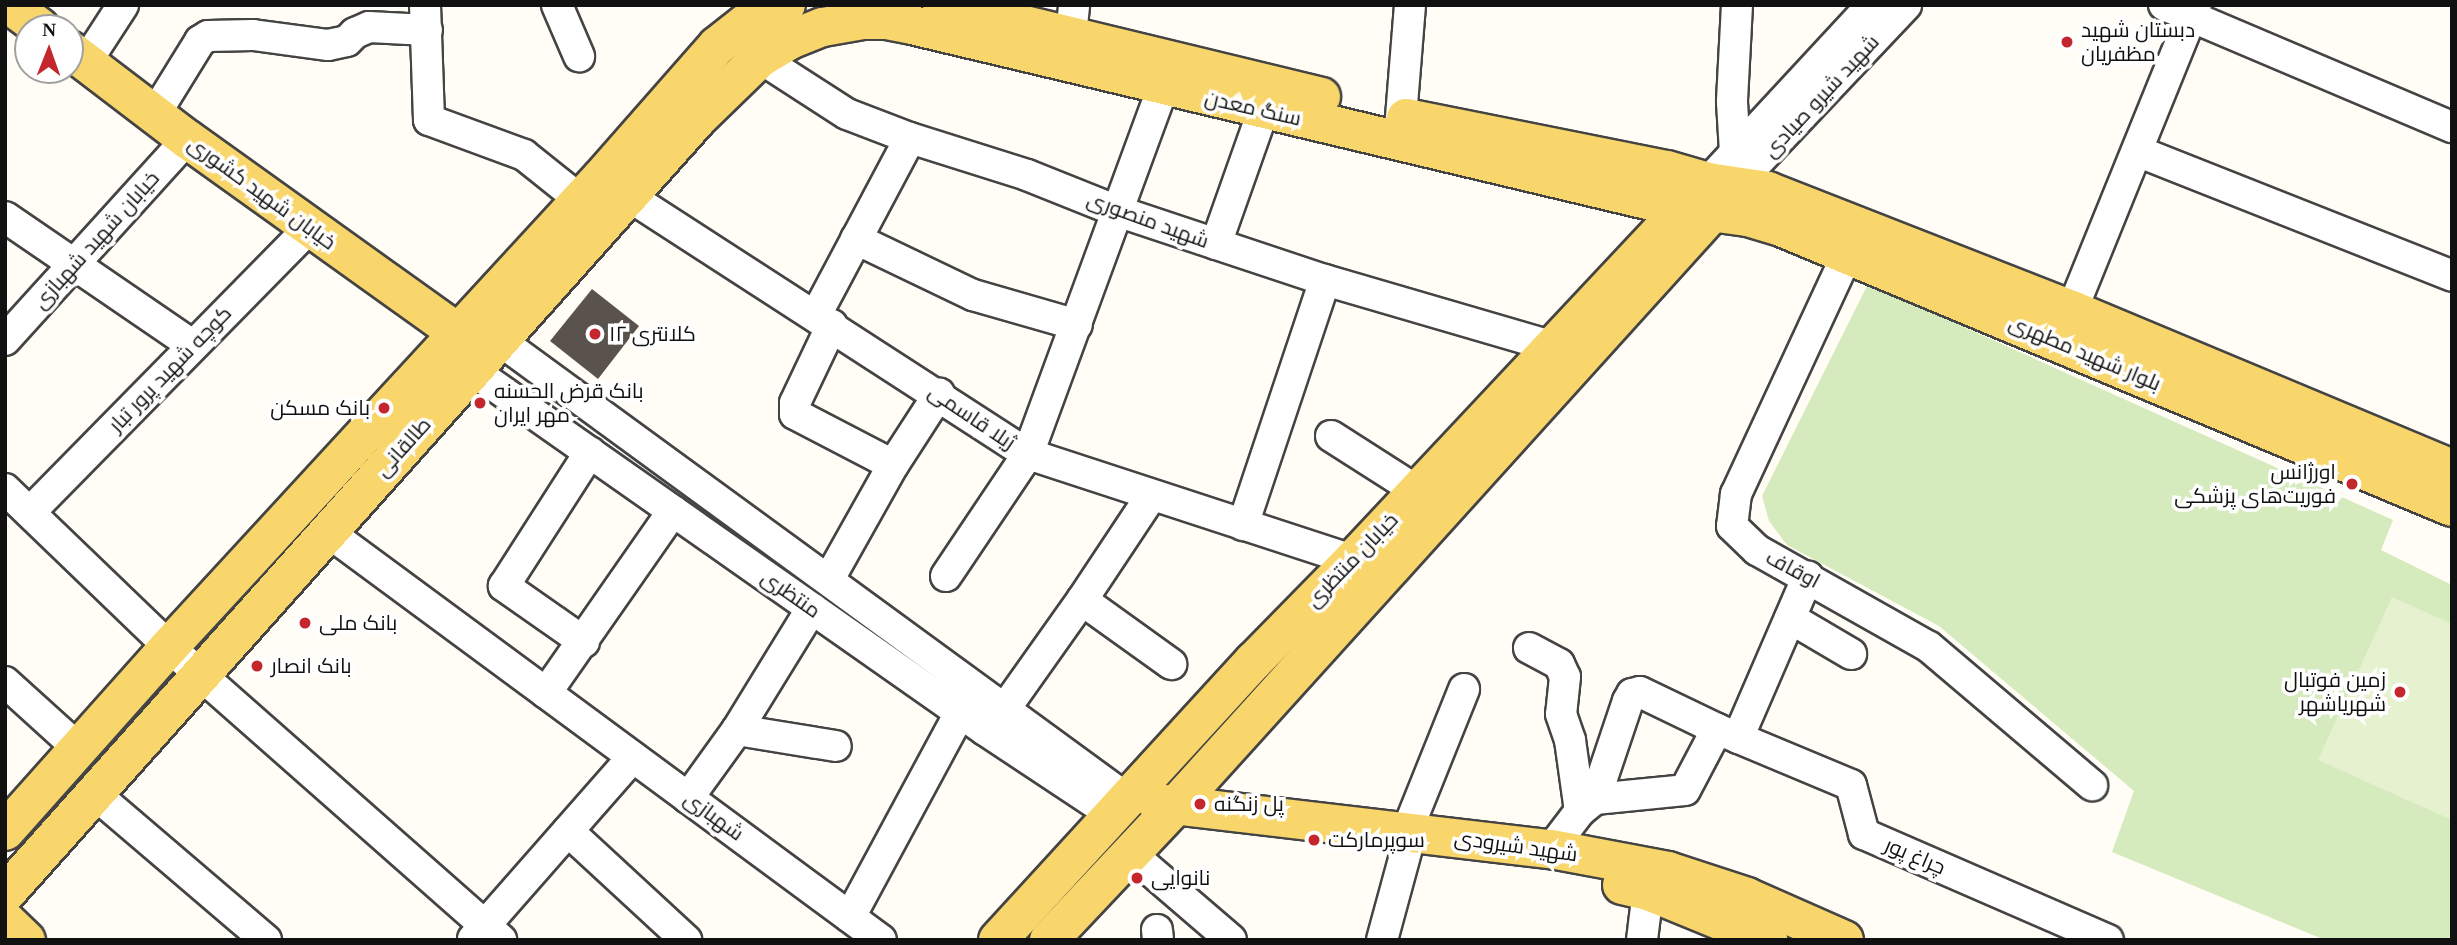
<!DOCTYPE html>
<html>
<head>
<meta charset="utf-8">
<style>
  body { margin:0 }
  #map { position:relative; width:2457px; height:945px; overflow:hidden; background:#fffdf5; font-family:"Times New Roman",Cairo,serif }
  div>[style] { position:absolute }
  .green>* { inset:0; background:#d5ebbd }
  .pitch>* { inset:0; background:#e6f2cf }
  .building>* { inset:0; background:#5a524d }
  .roads { filter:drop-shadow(2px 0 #444) drop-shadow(-2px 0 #444) drop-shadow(0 2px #444) drop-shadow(0 -2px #444) }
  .minor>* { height:30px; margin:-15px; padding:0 15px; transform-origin:15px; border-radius:15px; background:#fff }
  .major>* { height:38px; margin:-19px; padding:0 19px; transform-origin:19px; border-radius:19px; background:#f9d66b }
  .dots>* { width:19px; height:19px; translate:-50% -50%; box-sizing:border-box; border:4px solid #fff; border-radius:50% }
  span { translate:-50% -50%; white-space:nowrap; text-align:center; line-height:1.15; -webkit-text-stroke:7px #fff; paint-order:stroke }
  .poi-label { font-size:21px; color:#111 }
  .left { translate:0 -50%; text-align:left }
  .right { translate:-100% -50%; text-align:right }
  .street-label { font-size:21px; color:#111 }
  .frame { position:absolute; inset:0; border:7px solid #111; pointer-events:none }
  .north { position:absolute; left:14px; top:14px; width:70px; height:70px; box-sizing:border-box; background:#fff; border:2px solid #a0a0a0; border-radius:50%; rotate:1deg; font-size:19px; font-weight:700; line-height:28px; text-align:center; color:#111 }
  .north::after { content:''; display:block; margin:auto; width:24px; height:32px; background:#c4262e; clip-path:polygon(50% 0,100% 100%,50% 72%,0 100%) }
</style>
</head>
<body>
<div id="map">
  <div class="green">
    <i style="clip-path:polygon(1868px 284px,2393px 520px,2381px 550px,2452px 585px,2452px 940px,2325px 940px,2112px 852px,2134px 791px,1939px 626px,1787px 545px,1769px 521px,1762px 496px)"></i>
  </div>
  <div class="pitch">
    <i style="clip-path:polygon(2392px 597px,2452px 624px,2452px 820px,2318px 760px)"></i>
  </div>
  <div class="building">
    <i style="clip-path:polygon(592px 289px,639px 326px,598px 379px,550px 341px)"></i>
  </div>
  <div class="roads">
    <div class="minor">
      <i style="left:425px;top:5px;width:115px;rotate:88deg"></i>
      <i style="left:429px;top:120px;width:101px;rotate:20.2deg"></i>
      <i style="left:524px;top:155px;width:95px;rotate:38.6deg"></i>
      <i style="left:557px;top:5px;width:56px;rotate:66.7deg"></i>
      <i style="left:1737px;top:5px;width:97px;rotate:93deg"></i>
      <i style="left:1732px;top:102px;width:50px;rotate:86.6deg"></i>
      <i style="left:1735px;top:152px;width:10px;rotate:37deg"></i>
      <i style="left:2164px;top:5px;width:313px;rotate:23deg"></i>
      <i style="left:1071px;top:35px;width:30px;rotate:-84deg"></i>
      <i style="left:760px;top:58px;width:103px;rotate:32.8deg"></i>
      <i style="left:847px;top:114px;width:67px;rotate:20.9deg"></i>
      <i style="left:910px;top:138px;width:123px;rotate:17.5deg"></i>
      <i style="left:1027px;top:175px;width:97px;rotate:21.8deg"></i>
      <i style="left:1117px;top:211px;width:219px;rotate:18.4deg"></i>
      <i style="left:1325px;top:280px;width:235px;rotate:16.3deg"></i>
      <i style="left:86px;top:62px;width:68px;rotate:-57deg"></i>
      <i style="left:155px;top:114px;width:86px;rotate:-58.3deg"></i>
      <i style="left:200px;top:41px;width:9px;rotate:-32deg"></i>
      <i style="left:208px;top:36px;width:45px;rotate:-1.3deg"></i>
      <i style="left:253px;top:35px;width:76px;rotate:7.6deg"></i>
      <i style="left:328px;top:45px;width:19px;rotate:-12deg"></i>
      <i style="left:347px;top:41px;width:11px;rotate:-45deg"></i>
      <i style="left:355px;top:33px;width:15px;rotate:-23deg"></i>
      <i style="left:369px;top:27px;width:58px;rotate:3deg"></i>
      <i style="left:1401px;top:117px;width:112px;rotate:-85.4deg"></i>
      <i style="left:2137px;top:151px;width:339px;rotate:21.6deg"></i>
      <i style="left:1708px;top:182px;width:241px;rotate:-47.2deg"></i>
      <i style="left:610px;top:184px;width:498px;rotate:32.9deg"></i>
      <i style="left:1028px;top:454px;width:342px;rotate:18.1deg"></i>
      <i style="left:1735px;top:186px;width:249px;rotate:-46.6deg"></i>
      <i style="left:5px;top:217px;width:227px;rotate:34.4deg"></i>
      <i style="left:856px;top:239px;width:130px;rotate:25.6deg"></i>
      <i style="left:973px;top:295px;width:108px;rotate:16.1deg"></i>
      <i style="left:1216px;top:244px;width:141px;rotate:-70.5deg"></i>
      <i style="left:1847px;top:255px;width:264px;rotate:114.9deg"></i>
      <i style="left:1736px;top:494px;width:32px;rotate:97deg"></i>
      <i style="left:1732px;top:526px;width:35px;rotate:44deg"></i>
      <i style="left:1757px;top:550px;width:197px;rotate:29.4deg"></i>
      <i style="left:1929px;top:647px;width:214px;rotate:40.3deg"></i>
      <i style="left:816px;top:315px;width:200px;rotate:-62deg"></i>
      <i style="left:832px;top:325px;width:86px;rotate:115.4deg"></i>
      <i style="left:795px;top:403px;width:11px;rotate:90deg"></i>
      <i style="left:795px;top:414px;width:110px;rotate:27.5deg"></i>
      <i style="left:2060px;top:327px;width:21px;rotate:-55deg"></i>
      <i style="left:2072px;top:310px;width:329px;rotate:-67.9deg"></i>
      <i style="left:5px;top:340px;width:271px;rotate:-47.8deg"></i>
      <i style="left:499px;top:340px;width:776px;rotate:36.15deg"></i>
      <i style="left:472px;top:370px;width:627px;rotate:35.06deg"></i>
      <i style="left:985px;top:730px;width:152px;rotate:33.5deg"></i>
      <i style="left:1331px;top:436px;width:102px;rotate:32.6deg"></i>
      <i style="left:5px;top:489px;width:228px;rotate:43.9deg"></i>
      <i style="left:169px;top:647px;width:443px;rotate:41.4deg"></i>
      <i style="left:31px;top:511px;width:398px;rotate:-45.5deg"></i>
      <i style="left:1243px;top:525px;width:258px;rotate:-71.5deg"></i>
      <i style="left:328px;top:532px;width:687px;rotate:36.42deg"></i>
      <i style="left:946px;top:576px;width:147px;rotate:-56.1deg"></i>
      <i style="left:1028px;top:454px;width:391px;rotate:-69.8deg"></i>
      <i style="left:829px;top:579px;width:131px;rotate:-60.7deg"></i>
      <i style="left:893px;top:465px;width:85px;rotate:-57.1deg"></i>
      <i style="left:1082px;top:600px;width:110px;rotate:35.7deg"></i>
      <i style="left:1790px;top:618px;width:71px;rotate:30.5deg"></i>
      <i style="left:584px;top:642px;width:98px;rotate:-145deg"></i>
      <i style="left:504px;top:586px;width:159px;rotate:-57.3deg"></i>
      <i style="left:1529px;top:648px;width:34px;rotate:28deg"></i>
      <i style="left:1559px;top:664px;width:14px;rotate:65deg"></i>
      <i style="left:1565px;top:677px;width:37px;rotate:96deg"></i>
      <i style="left:1561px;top:714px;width:28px;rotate:71deg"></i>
      <i style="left:1570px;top:740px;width:72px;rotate:82deg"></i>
      <i style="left:5px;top:682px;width:100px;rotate:42.2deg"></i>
      <i style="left:546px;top:693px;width:222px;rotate:-55.1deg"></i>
      <i style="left:1004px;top:710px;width:135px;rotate:-54.7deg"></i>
      <i style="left:1082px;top:600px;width:125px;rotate:-56.4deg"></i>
      <i style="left:737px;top:730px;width:100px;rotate:9.2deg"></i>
      <i style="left:1738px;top:738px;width:176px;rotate:-66.6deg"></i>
      <i style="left:95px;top:794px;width:225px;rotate:40.5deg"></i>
      <i style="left:688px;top:798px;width:84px;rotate:-54.2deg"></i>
      <i style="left:737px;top:730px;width:143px;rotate:-58.4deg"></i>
      <i style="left:1595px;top:799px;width:103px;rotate:-71.4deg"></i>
      <i style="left:1628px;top:701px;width:8px;rotate:-60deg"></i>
      <i style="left:1632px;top:694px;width:8px;rotate:-14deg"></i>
      <i style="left:1640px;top:692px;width:85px;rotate:25.7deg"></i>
      <i style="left:1717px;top:729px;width:145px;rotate:22.7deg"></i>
      <i style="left:1851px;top:785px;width:51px;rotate:75.1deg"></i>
      <i style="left:1864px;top:834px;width:266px;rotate:23.5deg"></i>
      <i style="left:568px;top:831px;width:161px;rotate:42.7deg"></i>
      <i style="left:1407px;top:831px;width:153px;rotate:-68.1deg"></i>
      <i style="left:1551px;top:849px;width:48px;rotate:-52.7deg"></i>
      <i style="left:1580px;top:811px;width:19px;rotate:-39deg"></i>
      <i style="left:1595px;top:799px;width:90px;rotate:-5.7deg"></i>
      <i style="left:1685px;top:790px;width:69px;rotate:-62.3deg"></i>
      <i style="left:1130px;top:853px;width:133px;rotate:40.7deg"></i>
      <i style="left:850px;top:917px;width:232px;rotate:-61.7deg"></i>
      <i style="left:1157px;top:930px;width:10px;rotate:84deg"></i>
      <i style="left:473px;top:939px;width:242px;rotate:-48.7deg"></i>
      <i style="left:1382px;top:940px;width:95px;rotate:-74.8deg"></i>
      <i style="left:1642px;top:940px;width:49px;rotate:-83deg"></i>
    </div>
    <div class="major">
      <i style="left:10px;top:5px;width:38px;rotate:37deg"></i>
      <i style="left:942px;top:5px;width:390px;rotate:13.6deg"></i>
      <i style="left:70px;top:50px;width:147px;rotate:37.3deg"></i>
      <i style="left:187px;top:139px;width:332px;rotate:35.6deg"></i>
      <i style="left:1406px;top:118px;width:266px;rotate:11.3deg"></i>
      <i style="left:1667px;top:170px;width:43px;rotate:16.3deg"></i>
      <i style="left:1708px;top:182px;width:61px;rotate:8.5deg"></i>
      <i style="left:1768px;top:191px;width:326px;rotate:21.4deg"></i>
      <i style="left:2072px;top:310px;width:412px;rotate:22.7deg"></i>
      <i style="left:1157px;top:803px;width:397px;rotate:6.7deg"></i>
      <i style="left:1551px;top:849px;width:119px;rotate:10.6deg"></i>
      <i style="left:1668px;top:871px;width:83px;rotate:18.2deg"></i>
      <i style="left:1747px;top:897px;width:106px;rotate:23.9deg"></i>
      <i style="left:5px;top:831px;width:246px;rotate:-48.3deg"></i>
      <i style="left:169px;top:647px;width:638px;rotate:-47.35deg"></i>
      <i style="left:601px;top:178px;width:176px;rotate:-48.7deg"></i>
      <i style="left:717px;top:46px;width:42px;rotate:-38.2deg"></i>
      <i style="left:750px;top:20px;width:39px;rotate:-23deg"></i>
      <i style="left:1622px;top:885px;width:27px;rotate:13deg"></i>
      <i style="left:1648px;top:891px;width:130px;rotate:22.2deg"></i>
      <i style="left:5px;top:894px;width:1040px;rotate:-48.23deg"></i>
      <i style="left:698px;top:118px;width:86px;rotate:-44.1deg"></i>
      <i style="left:760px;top:58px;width:35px;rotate:-31deg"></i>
      <i style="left:790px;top:40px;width:35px;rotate:-22deg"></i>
      <i style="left:823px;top:27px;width:39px;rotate:-10deg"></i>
      <i style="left:861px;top:20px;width:26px"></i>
      <i style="left:887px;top:20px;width:25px;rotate:11deg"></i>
      <i style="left:912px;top:25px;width:790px;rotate:13.39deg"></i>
      <i style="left:1681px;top:208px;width:68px;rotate:7.7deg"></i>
      <i style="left:1748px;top:217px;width:34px;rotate:17deg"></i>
      <i style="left:1781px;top:227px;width:727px;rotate:22.65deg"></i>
      <i style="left:5px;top:920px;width:29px;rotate:44deg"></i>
      <i style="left:998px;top:940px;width:379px;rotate:-47.5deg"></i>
      <i style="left:1254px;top:661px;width:141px;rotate:-45.6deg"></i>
      <i style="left:1353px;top:560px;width:502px;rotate:-46.86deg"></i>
      <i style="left:1049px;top:940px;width:185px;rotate:-46.7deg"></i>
      <i style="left:1176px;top:805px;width:821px;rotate:-47.86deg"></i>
    </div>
  </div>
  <div class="dots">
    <i style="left:2067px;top:42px;background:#c4262e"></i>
    <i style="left:595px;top:334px;background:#c4262e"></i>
    <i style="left:480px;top:403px;background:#c4262e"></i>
    <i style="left:384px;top:408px;background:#c4262e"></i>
    <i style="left:2352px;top:484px;background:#c4262e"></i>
    <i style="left:305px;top:623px;background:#c4262e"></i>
    <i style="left:257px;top:666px;background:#c4262e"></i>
    <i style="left:2400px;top:692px;background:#c4262e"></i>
    <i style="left:1200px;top:804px;background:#c4262e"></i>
    <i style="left:1314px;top:840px;background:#c4262e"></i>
    <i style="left:1137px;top:878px;background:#c4262e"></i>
  </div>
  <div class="poi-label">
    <span class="left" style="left:2081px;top:42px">دبستان شهید<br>مظفریان</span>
    <span class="left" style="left:609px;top:334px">کلانتری ۱۲</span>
    <span class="left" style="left:494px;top:403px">بانک قرض الحسنه<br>مهر ایران</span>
    <span class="right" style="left:370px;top:408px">بانک مسکن</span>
    <span class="right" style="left:2336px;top:484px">اورژانس<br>فوریت‌های پزشکی</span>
    <span class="left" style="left:319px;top:623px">بانک ملی</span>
    <span class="left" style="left:271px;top:666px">بانک انصار</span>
    <span class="right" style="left:2386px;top:692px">زمین فوتبال<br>شهریاشهر</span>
    <span class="left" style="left:1214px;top:804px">پل زنگنه</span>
    <span class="left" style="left:1328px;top:840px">سوپرمارکت</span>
    <span class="left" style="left:1151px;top:878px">نانوایی</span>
  </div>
  <div class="street-label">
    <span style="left:1821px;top:96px;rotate:-47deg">شهید شیرو صیادی</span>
    <span style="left:1253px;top:108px;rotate:13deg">سنگ معدن</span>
    <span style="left:262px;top:193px;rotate:36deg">خیابان شهید کشوری</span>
    <span style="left:1148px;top:220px;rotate:20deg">شهید منصوری</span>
    <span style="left:96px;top:240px;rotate:-48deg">خیابان شهید شهبازی</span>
    <span style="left:2085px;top:353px;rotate:23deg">بلوار شهید مطهری</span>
    <span style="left:170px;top:369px;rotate:-46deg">کوچه شهید پرور تبار</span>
    <span style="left:972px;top:417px;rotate:34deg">ژیلا قاسمی</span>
    <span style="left:403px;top:447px;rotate:-48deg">طالقانی</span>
    <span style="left:1352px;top:560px;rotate:-46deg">خیابان منتظری</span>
    <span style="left:1793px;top:569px;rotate:28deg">اوقاف</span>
    <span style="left:791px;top:594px;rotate:35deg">منتظری</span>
    <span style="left:714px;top:816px;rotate:36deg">شهبازی</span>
    <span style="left:1516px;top:846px;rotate:8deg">شهید شیرودی</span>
    <span style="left:1915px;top:856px;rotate:23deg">چراغ پور</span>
  </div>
  <div class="frame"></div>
  <div class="north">N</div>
</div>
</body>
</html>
